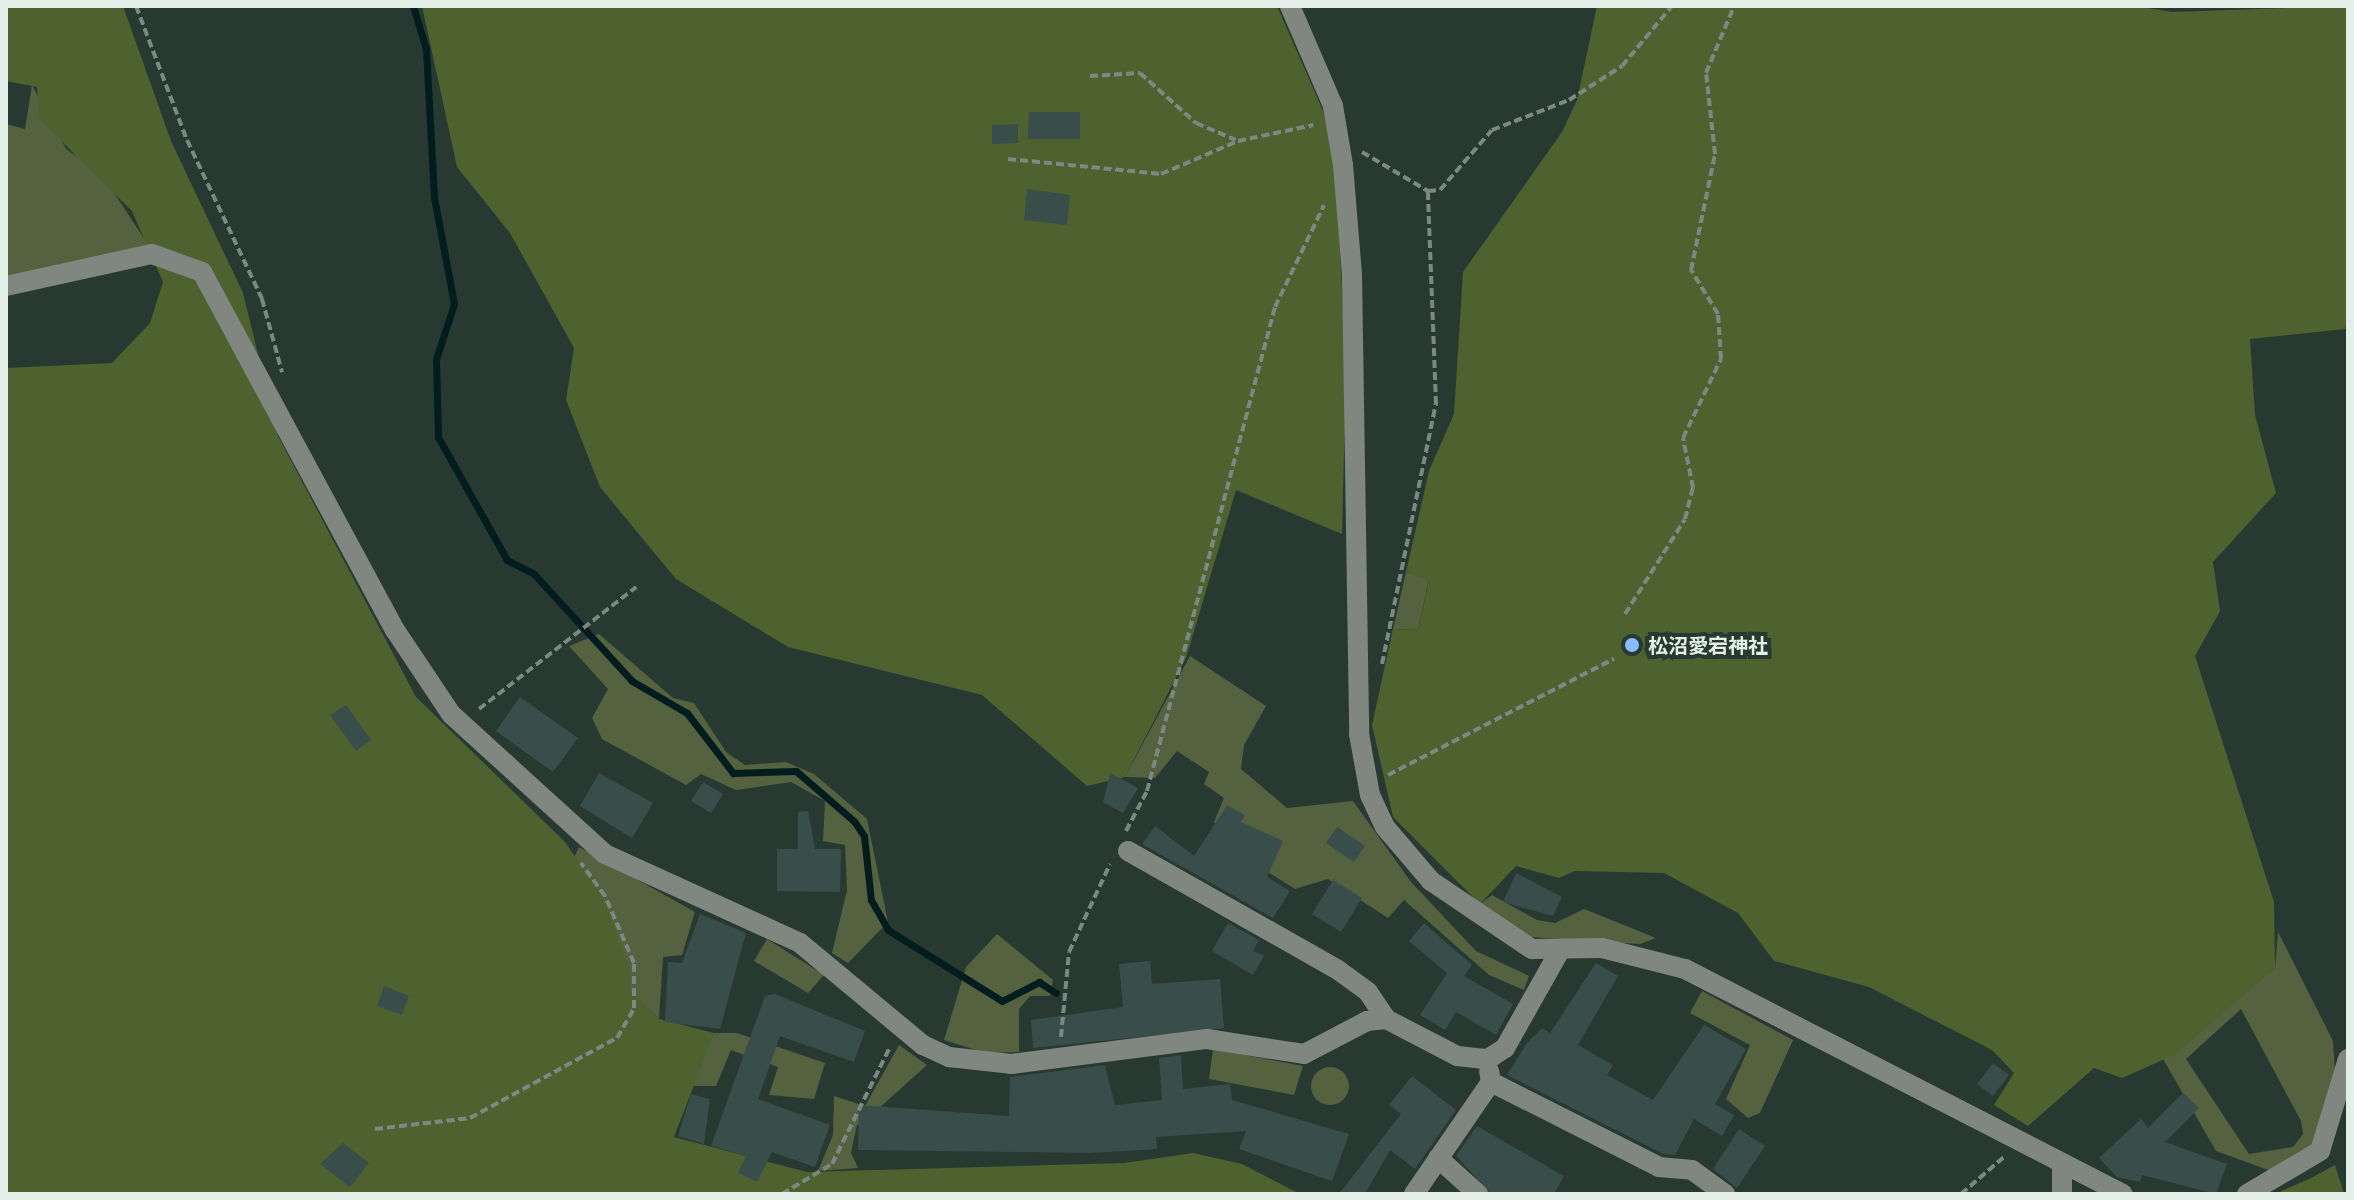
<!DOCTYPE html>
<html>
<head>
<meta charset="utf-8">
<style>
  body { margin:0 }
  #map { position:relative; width:2354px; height:1200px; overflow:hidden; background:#283931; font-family:Lato,"Noto Sans JP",sans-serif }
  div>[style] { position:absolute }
  .green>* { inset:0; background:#546240 }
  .round { border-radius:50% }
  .forest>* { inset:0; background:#4e6230 }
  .stream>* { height:7px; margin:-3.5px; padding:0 3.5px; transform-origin:3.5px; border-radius:3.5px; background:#031c1e }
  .building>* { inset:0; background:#394e4a }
  .path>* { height:4px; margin-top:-2px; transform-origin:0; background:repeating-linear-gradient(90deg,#7b8982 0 8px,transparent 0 12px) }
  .minor>* { height:20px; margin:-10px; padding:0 10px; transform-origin:10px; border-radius:10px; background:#808680 }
  .dots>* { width:22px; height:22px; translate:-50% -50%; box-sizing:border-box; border:4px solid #283931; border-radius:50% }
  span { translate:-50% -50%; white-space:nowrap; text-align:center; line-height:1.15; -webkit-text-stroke:8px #283931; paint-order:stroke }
  .poi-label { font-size:20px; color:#e4efe9; font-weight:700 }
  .left { translate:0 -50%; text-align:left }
  .frame { position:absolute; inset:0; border:8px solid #e4efe9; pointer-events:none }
</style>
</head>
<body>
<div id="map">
  <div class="green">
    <i style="clip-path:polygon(32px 85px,66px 149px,101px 173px,151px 249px,6px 278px,6px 124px,25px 129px)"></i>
    <i style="clip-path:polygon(1406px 572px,1429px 579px,1418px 630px,1393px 629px)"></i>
    <i style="clip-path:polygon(599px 634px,673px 698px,694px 703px,726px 752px,745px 765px,786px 762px,814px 774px,867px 819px,888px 922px,848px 963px,832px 953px,847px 890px,845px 845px,823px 841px,825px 801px,791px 782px,736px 790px,701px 774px,686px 785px,602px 739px,592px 718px,608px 689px,569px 646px)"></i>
    <i style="clip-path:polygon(1190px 656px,1266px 706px,1244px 745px,1241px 769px,1287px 808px,1353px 801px,1411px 882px,1476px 951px,1529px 976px,1524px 990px,1489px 975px,1404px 900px,1388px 918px,1328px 879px,1295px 889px,1235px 851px,1214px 822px,1224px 798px,1204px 784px,1209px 772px,1177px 751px,1155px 778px,1125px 777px)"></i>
    <i style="clip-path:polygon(579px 847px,695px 912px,682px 955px,663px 957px,659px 1019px,630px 992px,628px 963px,572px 862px)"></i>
    <i style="clip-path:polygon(1492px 895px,1537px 920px,1555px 923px,1584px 909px,1656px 938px,1640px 944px,1529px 937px,1480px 904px)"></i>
    <i style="clip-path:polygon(evenodd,2278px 932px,2333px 1041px,2335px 1071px,2320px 1131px,2303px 1158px,2271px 1171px,2216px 1151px,2163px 1059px,2275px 968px,2278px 932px,2241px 1009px,2301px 1121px,2303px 1134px,2293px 1147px,2249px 1154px,2186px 1059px,2241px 1009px)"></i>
    <i style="clip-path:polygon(997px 934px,1053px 980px,1050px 996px,1030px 996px,1019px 1009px,1019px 1052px,986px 1053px,944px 1040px,966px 967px)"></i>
    <i style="clip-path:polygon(767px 939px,824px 975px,808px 993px,754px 961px)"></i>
    <i style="clip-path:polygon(1702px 991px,1793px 1040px,1760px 1113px,1748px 1118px,1726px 1099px,1750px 1045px,1690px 1013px)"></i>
    <i style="clip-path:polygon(714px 1033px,737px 1033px,825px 1063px,814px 1099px,769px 1095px,778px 1067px,731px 1050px,716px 1086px,692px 1086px)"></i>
    <i style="clip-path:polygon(899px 1045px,927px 1065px,878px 1109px,876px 1124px,857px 1125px,851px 1153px,858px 1168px,818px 1171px,833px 1135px,834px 1096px,865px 1106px)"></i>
    <i style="clip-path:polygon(1213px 1049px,1303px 1066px,1294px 1095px,1209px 1079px)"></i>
    <i class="round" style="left:1311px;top:1067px;width:38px;height:38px"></i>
  </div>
  <div class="forest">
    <i style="clip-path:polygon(6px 6px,123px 6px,171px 141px,243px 293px,278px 436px,416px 697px,565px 842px,603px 897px,628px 963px,631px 992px,659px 1019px,714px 1033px,674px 1137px,807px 1172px,1124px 1163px,1193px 1153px,1242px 1164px,1300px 1194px,6px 1194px,6px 368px,112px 363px,150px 323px,163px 282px,132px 211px,39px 119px,37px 87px,6px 81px)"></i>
    <i style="clip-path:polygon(422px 6px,1277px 6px,1327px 120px,1336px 165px,1346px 372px,1342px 534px,1236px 490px,1186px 658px,1125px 777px,1087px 786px,982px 695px,788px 647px,676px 579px,600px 487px,566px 400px,574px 348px,510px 233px,457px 167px)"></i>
    <i style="clip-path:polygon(1597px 6px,2135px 6px,2172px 12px,2348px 6px,2348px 317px,2345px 329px,2250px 339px,2255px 415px,2276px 493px,2213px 562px,2220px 611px,2195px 656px,2274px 902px,2275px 968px,2176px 1054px,2122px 1078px,2094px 1068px,2028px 1126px,1994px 1105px,2014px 1073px,1992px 1050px,1869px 987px,1774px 961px,1738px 913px,1664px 873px,1575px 871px,1559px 878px,1516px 866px,1480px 904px,1393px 817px,1372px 725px,1393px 629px,1418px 630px,1429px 580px,1406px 572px,1429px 471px,1454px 414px,1463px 272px,1562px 132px,1577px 100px)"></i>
    <i style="clip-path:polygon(2335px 1165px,2344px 1194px,2275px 1194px,2311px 1178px)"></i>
  </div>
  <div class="stream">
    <i style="left:413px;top:6px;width:45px;rotate:73.2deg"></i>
    <i style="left:426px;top:49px;width:148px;rotate:86.9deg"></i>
    <i style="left:434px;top:197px;width:109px;rotate:79.4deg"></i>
    <i style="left:454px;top:304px;width:58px;rotate:108.1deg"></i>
    <i style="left:436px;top:359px;width:78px;rotate:88.5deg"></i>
    <i style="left:438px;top:437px;width:141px;rotate:60.7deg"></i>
    <i style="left:507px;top:560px;width:30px;rotate:27deg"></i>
    <i style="left:534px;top:574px;width:145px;rotate:47.5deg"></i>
    <i style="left:632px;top:681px;width:64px;rotate:30.2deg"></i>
    <i style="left:687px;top:713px;width:76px;rotate:52.5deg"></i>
    <i style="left:733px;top:773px;width:63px;rotate:-1.8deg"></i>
    <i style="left:796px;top:771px;width:77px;rotate:40.8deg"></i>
    <i style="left:854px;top:821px;width:18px;rotate:56deg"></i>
    <i style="left:864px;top:836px;width:64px;rotate:83.8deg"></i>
    <i style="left:871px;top:900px;width:34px;rotate:60deg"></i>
    <i style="left:888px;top:930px;width:134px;rotate:31.9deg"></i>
    <i style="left:1002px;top:1001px;width:42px;rotate:-27.2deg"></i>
    <i style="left:1039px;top:982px;width:20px;rotate:33deg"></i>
  </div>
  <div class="building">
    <i style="clip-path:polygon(1029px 112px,1080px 112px,1080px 139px,1028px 139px)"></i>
    <i style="clip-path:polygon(1018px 124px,1018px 143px,992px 144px,992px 125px)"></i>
    <i style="clip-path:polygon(1027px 189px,1070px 195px,1067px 225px,1024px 220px)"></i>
    <i style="clip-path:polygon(520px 697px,578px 738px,553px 772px,496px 731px)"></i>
    <i style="clip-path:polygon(346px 705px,371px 740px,356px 751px,330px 715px)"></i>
    <i style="clip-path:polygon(599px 773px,653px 803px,632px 838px,580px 806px)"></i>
    <i style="clip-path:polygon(1110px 773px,1138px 788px,1123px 813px,1103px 802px)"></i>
    <i style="clip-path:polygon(703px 782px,723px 794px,711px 813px,691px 801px)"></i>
    <i style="clip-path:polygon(1227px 805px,1245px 815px,1241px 822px,1283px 841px,1267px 877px,1290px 891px,1273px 918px,1142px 844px,1155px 826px,1194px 856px)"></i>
    <i style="clip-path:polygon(808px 811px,815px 849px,841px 849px,840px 892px,777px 891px,777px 849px,798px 849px,798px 812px)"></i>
    <i style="clip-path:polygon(1337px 827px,1365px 846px,1354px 862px,1326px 843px)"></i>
    <i style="clip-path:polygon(1516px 873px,1562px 897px,1553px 916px,1503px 902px)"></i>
    <i style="clip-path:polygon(1333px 880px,1362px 898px,1341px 932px,1312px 914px)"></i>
    <i style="clip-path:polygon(700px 914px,746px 933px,720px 1029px,665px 1022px,668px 962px,682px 963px)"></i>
    <i style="clip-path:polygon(1228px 923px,1259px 940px,1253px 951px,1264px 956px,1253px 975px,1212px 951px)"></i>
    <i style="clip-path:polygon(1424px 923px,1472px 965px,1464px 976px,1513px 1004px,1496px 1035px,1456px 1012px,1445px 1030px,1420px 1015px,1447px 973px,1409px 941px)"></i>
    <i style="clip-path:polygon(1150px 961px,1152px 984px,1220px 979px,1224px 1028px,1033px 1048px,1031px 1020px,1123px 1007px,1119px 964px)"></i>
    <i style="clip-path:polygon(1596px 963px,1618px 976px,1578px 1045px,1613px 1065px,1607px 1075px,1653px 1100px,1704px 1025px,1746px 1049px,1715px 1104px,1734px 1115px,1722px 1136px,1694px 1119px,1675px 1155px,1663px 1154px,1507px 1075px,1527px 1043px,1542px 1028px,1550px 1033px)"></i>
    <i style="clip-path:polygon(384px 986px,409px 996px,402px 1015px,377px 1006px)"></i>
    <i style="clip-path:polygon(775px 994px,865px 1031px,854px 1062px,780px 1036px,758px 1099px,830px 1125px,815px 1167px,772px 1152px,757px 1182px,738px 1173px,746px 1156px,711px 1146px,765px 996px)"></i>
    <i style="clip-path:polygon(1181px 1055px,1183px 1089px,1230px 1084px,1232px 1100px,1349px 1134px,1332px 1181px,1239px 1149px,1246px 1131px,1156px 1137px,1157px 1149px,1091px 1153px,858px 1150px,859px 1105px,1009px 1116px,1010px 1077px,1105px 1065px,1115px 1105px,1162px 1100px,1159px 1058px)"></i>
    <i style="clip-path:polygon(1993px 1063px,2009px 1075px,1993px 1096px,1977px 1084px)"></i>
    <i style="clip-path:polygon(1412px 1076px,1456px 1110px,1415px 1169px,1390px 1150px,1365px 1194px,1339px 1194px,1401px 1114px,1389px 1105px)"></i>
    <i style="clip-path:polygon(2183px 1093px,2199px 1108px,2165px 1142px,2227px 1164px,2216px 1194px,2142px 1175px,2140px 1182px,2117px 1177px,2099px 1158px,2141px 1119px,2148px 1128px)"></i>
    <i style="clip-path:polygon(691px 1094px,710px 1099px,704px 1144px,678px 1136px)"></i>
    <i style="clip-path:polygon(1477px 1126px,1564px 1176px,1554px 1194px,1491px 1194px,1456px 1156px)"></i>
    <i style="clip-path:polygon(1739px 1129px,1765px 1146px,1737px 1188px,1713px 1169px)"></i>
    <i style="clip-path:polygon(343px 1143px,369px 1163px,350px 1187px,320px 1164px)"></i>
  </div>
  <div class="path">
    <i style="left:136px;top:6px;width:143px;rotate:69.2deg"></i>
    <i style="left:187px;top:140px;width:176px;rotate:64.7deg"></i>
    <i style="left:262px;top:299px;width:76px;rotate:74.7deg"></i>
    <i style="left:1090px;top:76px;width:50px;rotate:-3.4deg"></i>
    <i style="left:1140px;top:73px;width:75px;rotate:41.8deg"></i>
    <i style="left:1196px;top:123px;width:43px;rotate:23deg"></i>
    <i style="left:1362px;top:152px;width:77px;rotate:30.6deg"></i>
    <i style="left:1428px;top:191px;width:12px;rotate:-5deg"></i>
    <i style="left:1440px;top:190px;width:79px;rotate:-49.1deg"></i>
    <i style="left:1492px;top:130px;width:83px;rotate:-21.3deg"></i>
    <i style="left:1569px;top:100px;width:63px;rotate:-32.7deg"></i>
    <i style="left:1622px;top:66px;width:78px;rotate:-50.2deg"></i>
    <i style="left:1008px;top:159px;width:154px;rotate:5.6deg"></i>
    <i style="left:1161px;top:174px;width:84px;rotate:-23.2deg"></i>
    <i style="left:1238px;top:141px;width:77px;rotate:-12deg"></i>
    <i style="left:1625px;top:614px;width:112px;rotate:-57.7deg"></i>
    <i style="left:1685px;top:519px;width:32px;rotate:-76deg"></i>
    <i style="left:1693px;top:488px;width:51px;rotate:-101.3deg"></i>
    <i style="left:1683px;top:438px;width:88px;rotate:-64.3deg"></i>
    <i style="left:1721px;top:359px;width:45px;rotate:-93.8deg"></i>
    <i style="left:1718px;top:314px;width:52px;rotate:-121.5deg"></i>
    <i style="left:1691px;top:270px;width:118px;rotate:-78.3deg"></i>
    <i style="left:1715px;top:154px;width:81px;rotate:-96.3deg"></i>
    <i style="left:1706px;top:73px;width:73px;rotate:-67.3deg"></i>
    <i style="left:1382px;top:664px;width:266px;rotate:-78.3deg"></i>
    <i style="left:1436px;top:404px;width:213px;rotate:-92.2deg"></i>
    <i style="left:479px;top:709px;width:199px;rotate:-37.8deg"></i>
    <i style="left:1388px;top:775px;width:254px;rotate:-27.2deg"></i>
    <i style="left:1126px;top:831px;width:45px;rotate:-62.3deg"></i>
    <i style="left:1147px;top:791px;width:501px;rotate:-75.19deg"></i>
    <i style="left:1275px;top:307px;width:113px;rotate:-64.3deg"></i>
    <i style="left:1061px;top:1037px;width:85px;rotate:-84.6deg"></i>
    <i style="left:1069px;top:952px;width:97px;rotate:-65deg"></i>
    <i style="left:375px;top:1129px;width:96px;rotate:-6.6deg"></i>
    <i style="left:470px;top:1118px;width:167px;rotate:-28.6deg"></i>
    <i style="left:617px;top:1038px;width:34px;rotate:-60deg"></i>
    <i style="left:634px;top:1008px;width:45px;rotate:-90deg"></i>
    <i style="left:634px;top:963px;width:73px;rotate:-113.4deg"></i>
    <i style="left:605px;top:896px;width:41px;rotate:-126deg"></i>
    <i style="left:782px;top:1194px;width:58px;rotate:-31deg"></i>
    <i style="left:832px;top:1164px;width:131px;rotate:-63.6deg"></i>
    <i style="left:1961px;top:1194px;width:57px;rotate:-40.7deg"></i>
  </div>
  <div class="minor">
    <i style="left:1290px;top:6px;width:109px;rotate:66.7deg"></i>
    <i style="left:1333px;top:106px;width:60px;rotate:80.4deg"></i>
    <i style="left:1343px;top:165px;width:109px;rotate:85.3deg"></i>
    <i style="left:1352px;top:274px;width:460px;rotate:89.1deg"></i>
    <i style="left:1359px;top:734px;width:62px;rotate:79.8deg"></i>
    <i style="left:1370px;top:795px;width:35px;rotate:65deg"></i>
    <i style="left:1385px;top:827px;width:71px;rotate:49.6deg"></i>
    <i style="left:1431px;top:881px;width:122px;rotate:34deg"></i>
    <i style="left:1532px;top:949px;width:70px;rotate:-0.8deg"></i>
    <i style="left:1602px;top:948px;width:86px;rotate:14.2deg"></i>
    <i style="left:1685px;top:969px;width:492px;rotate:27.2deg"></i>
    <i style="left:6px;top:286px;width:149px;rotate:-12.4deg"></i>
    <i style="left:152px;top:254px;width:53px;rotate:19.8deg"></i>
    <i style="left:202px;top:272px;width:407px;rotate:61.7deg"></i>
    <i style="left:395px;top:630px;width:101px;rotate:56.3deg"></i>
    <i style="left:451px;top:714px;width:208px;rotate:42.3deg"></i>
    <i style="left:605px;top:854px;width:214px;rotate:24.5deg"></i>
    <i style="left:800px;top:943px;width:160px;rotate:39.7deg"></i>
    <i style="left:923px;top:1045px;width:29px;rotate:25deg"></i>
    <i style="left:949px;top:1057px;width:62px;rotate:6.4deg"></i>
    <i style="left:1011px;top:1064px;width:198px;rotate:-7.3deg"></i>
    <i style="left:1207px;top:1039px;width:98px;rotate:8.8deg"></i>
    <i style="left:1304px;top:1054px;width:71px;rotate:-27.6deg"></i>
    <i style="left:1367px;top:1021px;width:19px;rotate:-6deg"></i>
    <i style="left:1386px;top:1019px;width:80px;rotate:27.5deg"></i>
    <i style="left:1457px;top:1056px;width:31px;rotate:6deg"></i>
    <i style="left:1488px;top:1059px;width:20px;rotate:-33deg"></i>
    <i style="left:1505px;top:1048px;width:110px;rotate:-60.6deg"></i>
    <i style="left:1128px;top:851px;width:241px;rotate:29.5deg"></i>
    <i style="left:1338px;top:970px;width:37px;rotate:36deg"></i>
    <i style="left:1368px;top:992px;width:32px;rotate:56deg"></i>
    <i style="left:1491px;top:1082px;width:188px;rotate:26.8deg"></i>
    <i style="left:1659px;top:1167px;width:33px;rotate:5deg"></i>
    <i style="left:1692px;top:1170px;width:41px;rotate:36deg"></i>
    <i style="left:1438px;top:1158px;width:54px;rotate:42deg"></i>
    <i style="left:2062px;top:1165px;width:29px;rotate:90deg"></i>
    <i style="left:1414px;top:1194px;width:136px;rotate:-55.5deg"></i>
    <i style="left:1491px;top:1082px;width:11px;rotate:-100deg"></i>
    <i style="left:2247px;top:1194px;width:85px;rotate:-30.5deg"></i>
    <i style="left:2320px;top:1151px;width:96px;rotate:-73.1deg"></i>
  </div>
  <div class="dots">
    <i style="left:1632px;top:645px;background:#88bafc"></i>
  </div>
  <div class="poi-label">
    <span class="left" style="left:1648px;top:645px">松沼愛宕神社</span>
  </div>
  <div class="frame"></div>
</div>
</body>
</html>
